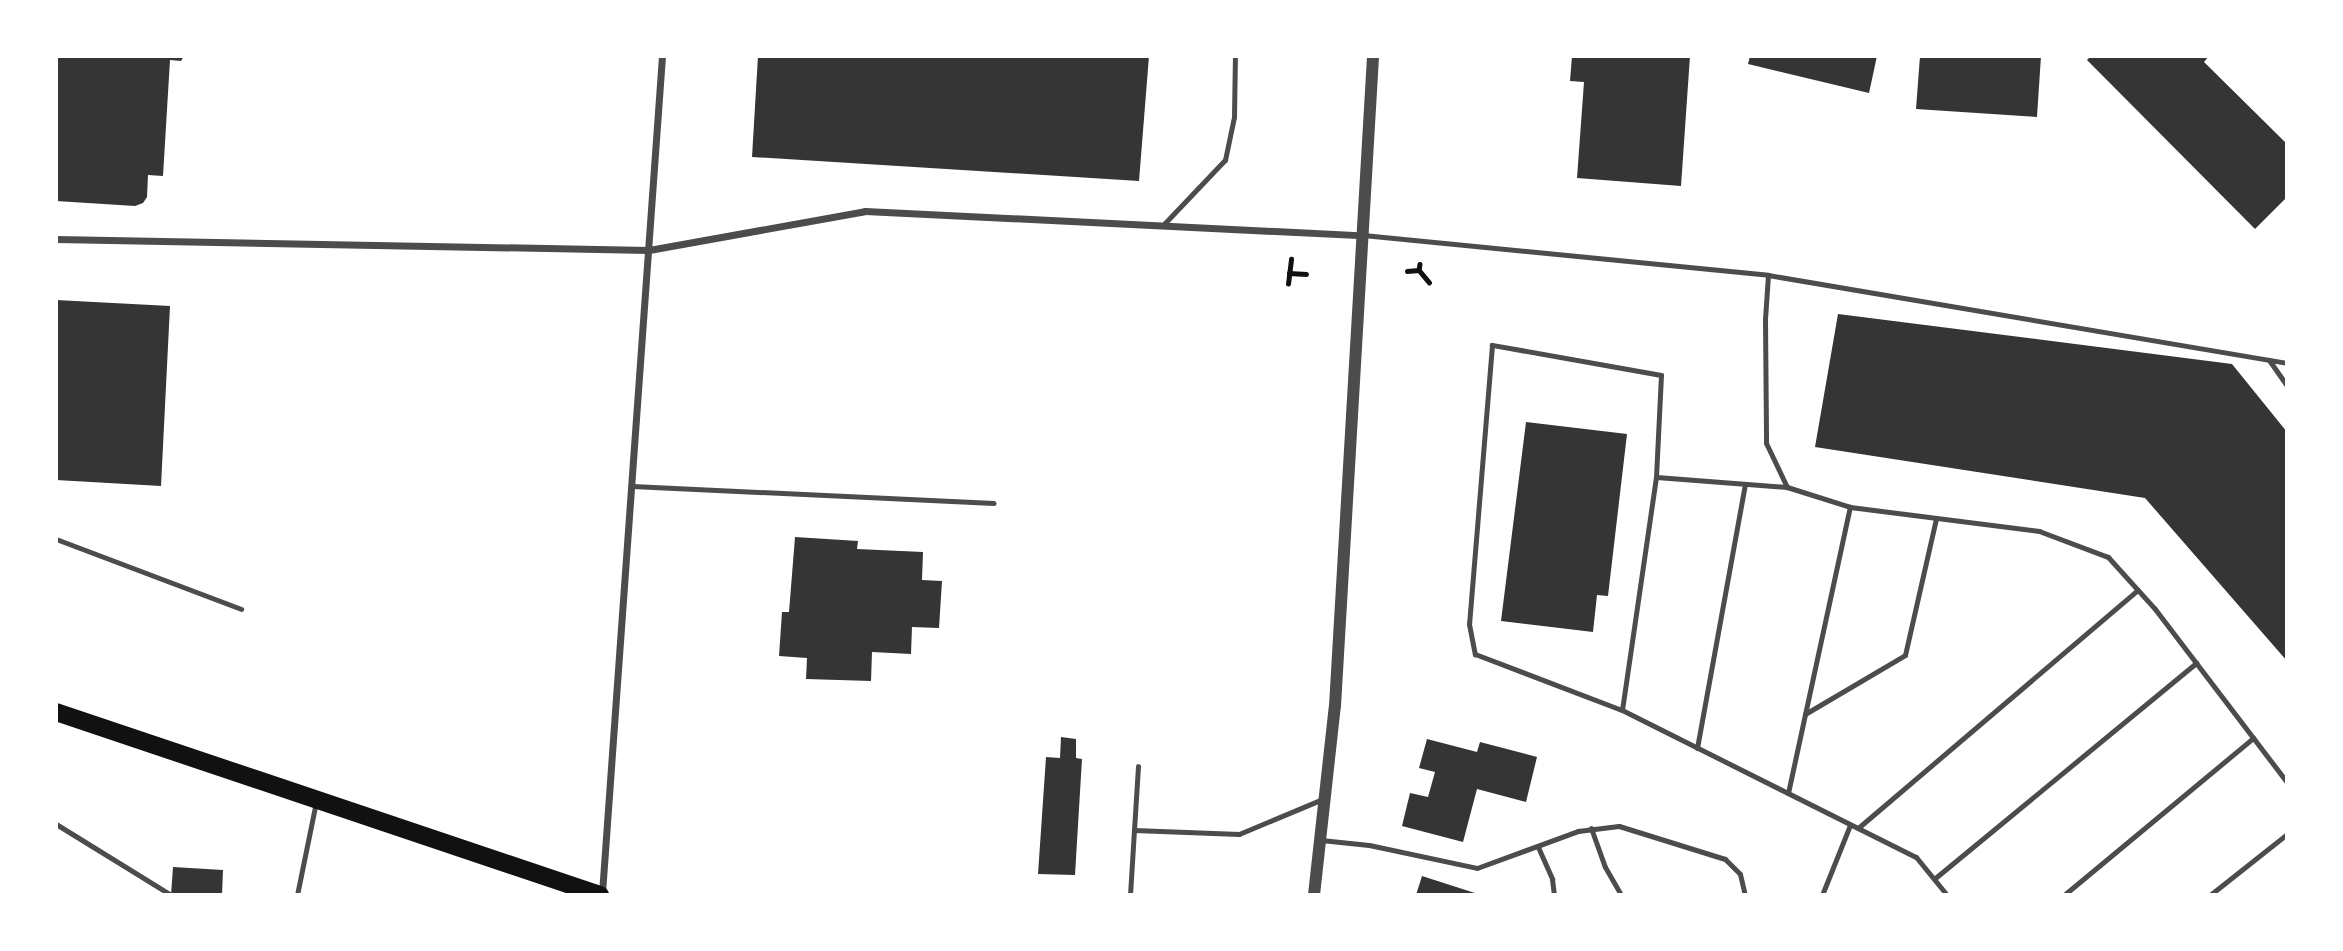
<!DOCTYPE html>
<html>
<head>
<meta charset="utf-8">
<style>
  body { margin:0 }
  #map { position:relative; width:2343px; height:951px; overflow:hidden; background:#fff; font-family:"Varela Round",sans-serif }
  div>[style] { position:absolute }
  .building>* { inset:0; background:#353535 }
  .path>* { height:4.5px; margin:-2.25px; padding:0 2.25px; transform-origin:2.25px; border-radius:2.25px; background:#111 }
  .service>* { height:5px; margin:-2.5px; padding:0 2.5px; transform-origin:2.5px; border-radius:2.5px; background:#4c4c4c }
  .minor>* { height:7px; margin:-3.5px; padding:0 3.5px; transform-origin:3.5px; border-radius:3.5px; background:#4c4c4c }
  .tertiary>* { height:12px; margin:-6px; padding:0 6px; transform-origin:6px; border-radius:6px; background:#4c4c4c }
  .primary>* { height:18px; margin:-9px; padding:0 9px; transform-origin:9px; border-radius:9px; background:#111 }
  span { translate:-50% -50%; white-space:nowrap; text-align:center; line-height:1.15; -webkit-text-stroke:5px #fff; paint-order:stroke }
  .frame { position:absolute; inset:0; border:58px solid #fff; pointer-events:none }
</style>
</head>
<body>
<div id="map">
  <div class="building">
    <i style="clip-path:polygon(56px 56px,184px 56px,181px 61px,170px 60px,163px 176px,148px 175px,147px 197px,143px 203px,135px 206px,56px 201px)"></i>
    <i style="clip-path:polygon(758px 56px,1149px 56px,1139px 181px,752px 157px)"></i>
    <i style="clip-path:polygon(1572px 56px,1690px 56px,1681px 186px,1577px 178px,1584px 82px,1570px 81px)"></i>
    <i style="clip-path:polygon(1750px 56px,1877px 56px,1869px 93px,1748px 64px)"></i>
    <i style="clip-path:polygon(1920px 56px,2041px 56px,2037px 117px,1916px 109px)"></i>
    <i style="clip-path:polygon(2091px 56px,2209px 56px,2204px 62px,2287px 144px,2287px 197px,2255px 229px,2087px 60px)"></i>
    <i style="clip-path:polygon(56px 300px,170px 306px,161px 486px,56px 480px)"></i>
    <i style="clip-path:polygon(1838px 314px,2232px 364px,2287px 432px,2287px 661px,2145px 498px,1815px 447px)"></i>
    <i style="clip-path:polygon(1526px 422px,1627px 434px,1608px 596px,1597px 595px,1593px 632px,1501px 621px)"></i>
    <i style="clip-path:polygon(795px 537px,858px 541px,857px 549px,923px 552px,922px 580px,942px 581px,939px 628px,912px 627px,911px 654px,872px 652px,871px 681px,806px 679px,807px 658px,779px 656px,782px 612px,789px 612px)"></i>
    <i style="clip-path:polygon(1061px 737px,1076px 739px,1076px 758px,1082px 759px,1075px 875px,1038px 874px,1046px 757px,1060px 758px)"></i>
    <i style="clip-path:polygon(1427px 739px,1477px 752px,1480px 742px,1537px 757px,1526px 802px,1477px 789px,1463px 842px,1402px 826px,1410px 793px,1428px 797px,1435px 772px,1419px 768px)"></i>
    <i style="clip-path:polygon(173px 867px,223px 870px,222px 895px,171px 895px)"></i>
    <i style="clip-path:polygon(1422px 876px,1478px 894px,1478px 895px,1416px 895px)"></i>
  </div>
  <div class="path">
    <i style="left:1420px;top:264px;width:6px;rotate:99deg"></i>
    <i style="left:1419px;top:270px;width:16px;rotate:50deg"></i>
    <i style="left:1407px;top:271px;width:12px;rotate:-5deg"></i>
    <i style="left:1289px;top:273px;width:17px;rotate:3deg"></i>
    <i style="left:1288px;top:284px;width:25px;rotate:-83deg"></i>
  </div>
  <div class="service">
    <i style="left:1163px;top:225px;width:90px;rotate:-46.4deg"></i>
    <i style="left:1225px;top:160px;width:44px;rotate:-78.2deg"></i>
    <i style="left:1234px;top:117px;width:61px;rotate:-89.1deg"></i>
    <i style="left:1363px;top:235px;width:407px;rotate:5.6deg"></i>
    <i style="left:1768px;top:275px;width:526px;rotate:9.62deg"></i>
    <i style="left:1768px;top:275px;width:44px;rotate:93.9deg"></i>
    <i style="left:1765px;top:319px;width:124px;rotate:89.5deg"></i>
    <i style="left:1766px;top:443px;width:49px;rotate:64.5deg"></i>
    <i style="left:1787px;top:487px;width:66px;rotate:17.6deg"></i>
    <i style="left:1850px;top:507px;width:191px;rotate:7.2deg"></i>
    <i style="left:2039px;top:531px;width:74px;rotate:20.6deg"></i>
    <i style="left:2108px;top:557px;width:70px;rotate:47.9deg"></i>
    <i style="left:2155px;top:609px;width:218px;rotate:52.7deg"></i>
    <i style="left:2269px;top:360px;width:32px;rotate:55deg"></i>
    <i style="left:632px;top:486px;width:362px;rotate:2.7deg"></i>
    <i style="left:1787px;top:487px;width:131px;rotate:-175.6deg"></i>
    <i style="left:1656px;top:477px;width:102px;rotate:-87.2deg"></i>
    <i style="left:1661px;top:375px;width:172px;rotate:-169.9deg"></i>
    <i style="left:1492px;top:345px;width:280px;rotate:94.7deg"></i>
    <i style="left:1469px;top:624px;width:31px;rotate:79deg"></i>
    <i style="left:1475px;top:654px;width:157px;rotate:20.9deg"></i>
    <i style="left:1622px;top:710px;width:329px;rotate:26.6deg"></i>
    <i style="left:1916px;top:857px;width:49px;rotate:50.8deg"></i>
    <i style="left:56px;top:539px;width:198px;rotate:20.7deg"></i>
    <i style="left:1622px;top:710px;width:235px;rotate:-81.7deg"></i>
    <i style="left:1805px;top:714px;width:116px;rotate:-30.5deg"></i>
    <i style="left:1905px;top:655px;width:140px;rotate:-77.2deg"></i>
    <i style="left:1697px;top:748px;width:268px;rotate:-79.7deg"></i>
    <i style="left:1788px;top:793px;width:293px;rotate:-77.8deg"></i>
    <i style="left:56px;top:824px;width:135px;rotate:31.7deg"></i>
    <i style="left:1591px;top:828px;width:41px;rotate:70.3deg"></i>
    <i style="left:1605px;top:867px;width:32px;rotate:60deg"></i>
    <i style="left:1858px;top:828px;width:367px;rotate:-40.4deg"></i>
    <i style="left:1134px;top:830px;width:64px;rotate:-86.4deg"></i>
    <i style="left:1321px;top:840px;width:48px;rotate:5.9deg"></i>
    <i style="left:1369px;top:845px;width:110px;rotate:12deg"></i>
    <i style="left:1477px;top:868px;width:108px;rotate:-20.1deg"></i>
    <i style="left:1578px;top:831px;width:41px;rotate:-7deg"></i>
    <i style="left:1619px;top:826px;width:111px;rotate:17.3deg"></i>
    <i style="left:1725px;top:859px;width:21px;rotate:45deg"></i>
    <i style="left:1740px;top:874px;width:22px;rotate:77deg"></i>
    <i style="left:1538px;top:847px;width:35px;rotate:66deg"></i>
    <i style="left:1552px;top:879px;width:16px;rotate:83deg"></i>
    <i style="left:1934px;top:879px;width:340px;rotate:-39.5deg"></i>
    <i style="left:297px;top:895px;width:95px;rotate:-78.5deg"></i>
    <i style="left:1130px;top:895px;width:65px;rotate:-86.5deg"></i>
    <i style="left:1134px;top:830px;width:105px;rotate:2.2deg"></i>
    <i style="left:1239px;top:834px;width:93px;rotate:-22.7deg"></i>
    <i style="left:1822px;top:895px;width:75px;rotate:-68.2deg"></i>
    <i style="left:2064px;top:895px;width:246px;rotate:-39.7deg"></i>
    <i style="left:2210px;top:895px;width:98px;rotate:-38.4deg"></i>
  </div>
  <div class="minor">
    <i style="left:56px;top:239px;width:593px;rotate:1.06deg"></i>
    <i style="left:649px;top:250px;width:219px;rotate:-10.2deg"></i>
    <i style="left:865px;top:211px;width:499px;rotate:2.8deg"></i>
    <i style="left:602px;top:893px;width:839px;rotate:-85.9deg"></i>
  </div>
  <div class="tertiary">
    <i style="left:1314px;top:895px;width:190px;rotate:-83.7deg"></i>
    <i style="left:1335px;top:706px;width:651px;rotate:-86.65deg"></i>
  </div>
  <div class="primary">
    <i style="left:56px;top:712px;width:574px;rotate:18.59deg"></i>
  </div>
  <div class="frame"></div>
</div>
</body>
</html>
